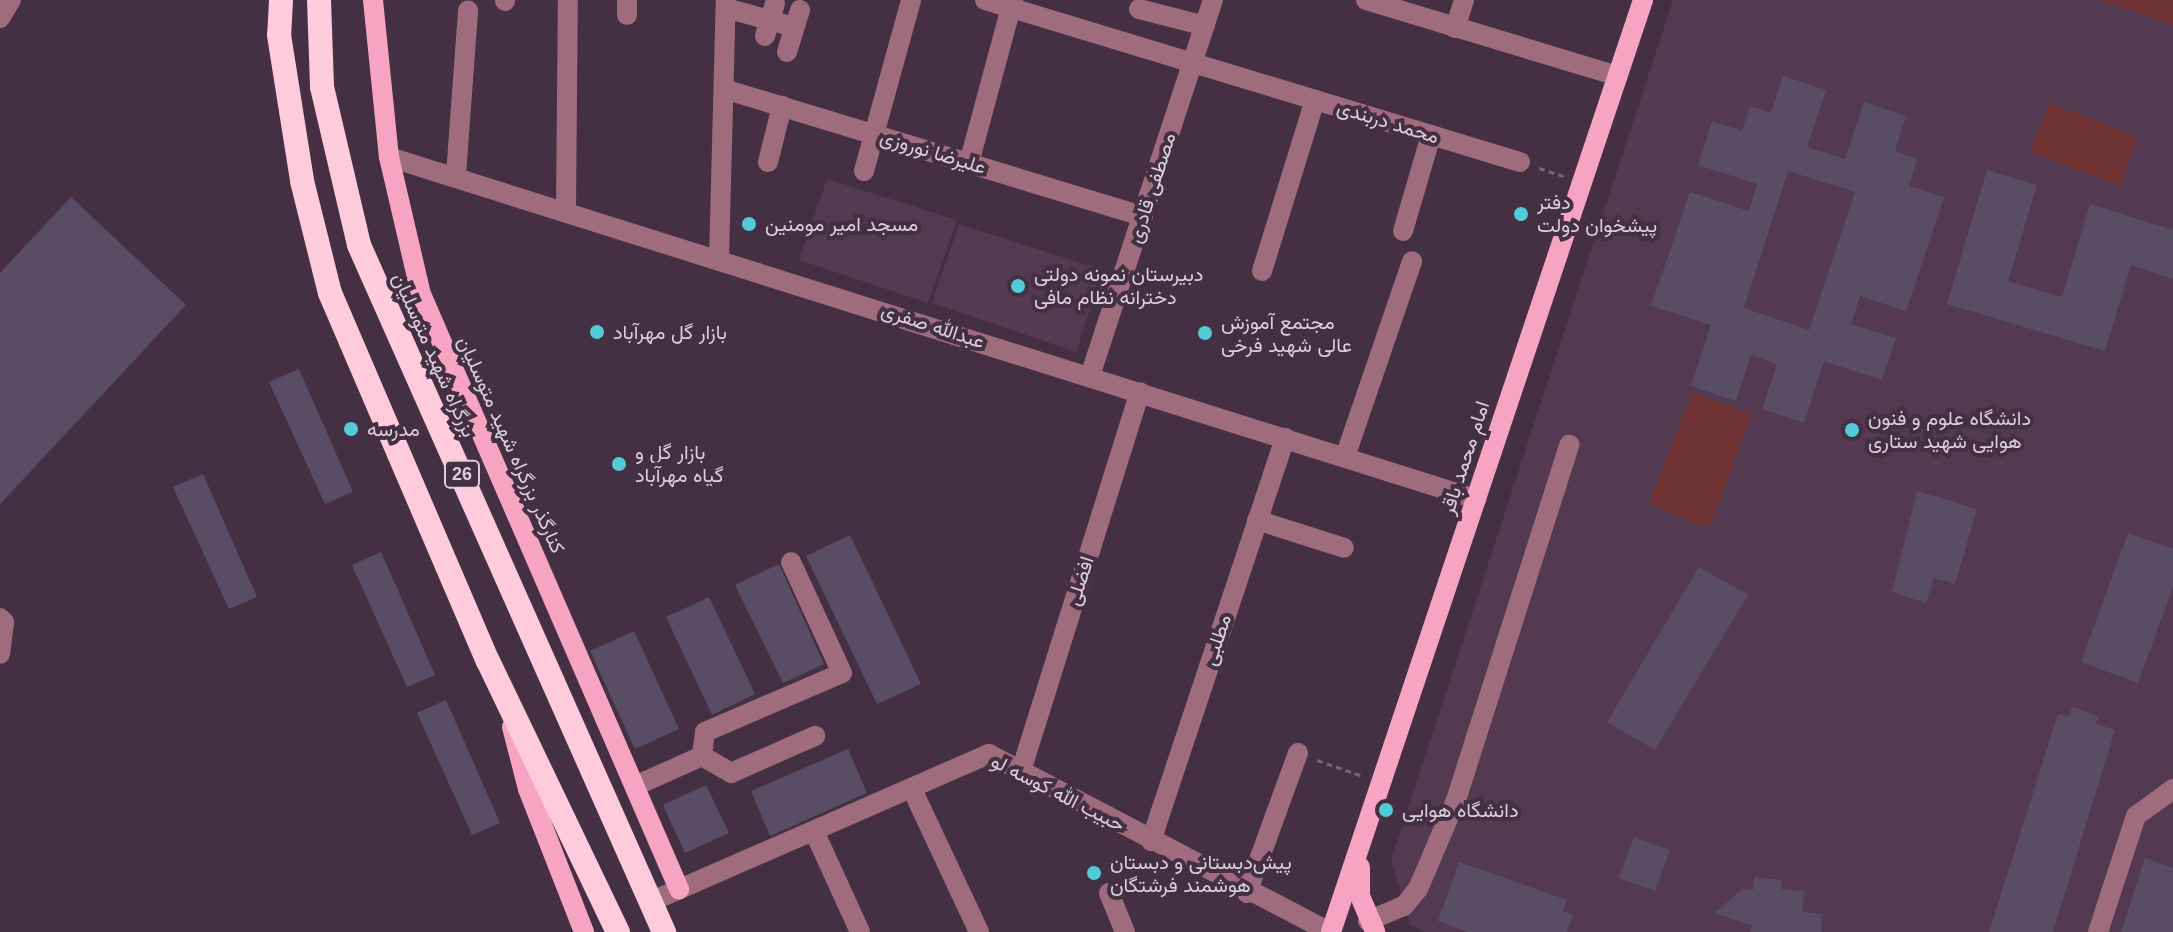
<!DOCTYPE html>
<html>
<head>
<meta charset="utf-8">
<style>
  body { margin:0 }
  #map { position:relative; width:2173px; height:932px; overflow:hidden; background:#443042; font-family:Helvetica,Vazirmatn,sans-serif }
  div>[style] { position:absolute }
  .built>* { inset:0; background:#533a50 }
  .green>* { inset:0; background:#6e3232 }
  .building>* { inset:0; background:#584d65 }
  .path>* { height:3px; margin-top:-1.5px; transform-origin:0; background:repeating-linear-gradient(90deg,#756473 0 6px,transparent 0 10px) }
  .minor>* { height:20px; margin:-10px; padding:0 10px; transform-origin:10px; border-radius:10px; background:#9e6c7d }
  .major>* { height:20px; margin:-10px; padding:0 10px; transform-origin:10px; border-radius:10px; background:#f6a4c2 }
  .highway>* { height:24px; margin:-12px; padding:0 12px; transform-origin:12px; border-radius:12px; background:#fdcbdc }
  .dots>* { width:22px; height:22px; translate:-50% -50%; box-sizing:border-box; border:4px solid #443042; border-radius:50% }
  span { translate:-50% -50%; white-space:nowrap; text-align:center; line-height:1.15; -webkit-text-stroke:8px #443042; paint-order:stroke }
  .shield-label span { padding:2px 6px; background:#443042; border:2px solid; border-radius:6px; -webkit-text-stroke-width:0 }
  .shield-label { font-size:18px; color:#dccfd9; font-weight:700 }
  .street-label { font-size:20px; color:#dccfd9 }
  .poi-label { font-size:20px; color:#dccfd9 }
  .left { translate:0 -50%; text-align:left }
</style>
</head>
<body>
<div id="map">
  <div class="built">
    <i style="clip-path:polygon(1673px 0,2173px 0,2173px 932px,1425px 932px,1410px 925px,1391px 860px)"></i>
    <i style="clip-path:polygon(827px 179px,957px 220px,928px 303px,799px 260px)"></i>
    <i style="clip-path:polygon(959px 224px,1103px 270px,1076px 352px,932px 303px)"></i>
  </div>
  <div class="green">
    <i style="clip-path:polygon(2100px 0,2173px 0,2173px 25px)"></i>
    <i style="clip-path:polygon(2049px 103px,2138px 137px,2120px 186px,2030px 152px)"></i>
    <i style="clip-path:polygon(1692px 392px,1752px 415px,1709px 528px,1649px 504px)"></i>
  </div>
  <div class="building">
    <i style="clip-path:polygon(evenodd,1783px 76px,1826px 90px,1807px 147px,1845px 159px,1864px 102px,1906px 116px,1895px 151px,1917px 159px,1909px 186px,1944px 197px,1906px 311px,1860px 296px,1851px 324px,1896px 338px,1882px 380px,1824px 361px,1804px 423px,1762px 409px,1777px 364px,1751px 355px,1736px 401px,1691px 386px,1711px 325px,1651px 306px,1690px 192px,1749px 211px,1757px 184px,1698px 165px,1712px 121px,1742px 131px,1750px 106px,1771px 113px,1783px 76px,1788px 171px,1855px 192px,1809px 330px,1744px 308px,1788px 171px)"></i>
    <i style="clip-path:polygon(1987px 170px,2037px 185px,2008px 281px,2062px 297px,2090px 204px,2173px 230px,2173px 279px,2131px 265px,2105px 351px,1947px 304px)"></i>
    <i style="clip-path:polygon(71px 197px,186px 305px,0 504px,0 273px)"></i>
    <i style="clip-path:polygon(299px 369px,353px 492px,325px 504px,269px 382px)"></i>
    <i style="clip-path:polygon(203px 474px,257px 597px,229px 609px,173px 487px)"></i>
    <i style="clip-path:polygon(1917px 491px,1977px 509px,1955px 584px,1934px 578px,1926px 603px,1892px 592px)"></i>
    <i style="clip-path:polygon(2128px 533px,2173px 549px,2173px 587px,2138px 683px,2081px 662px)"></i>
    <i style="clip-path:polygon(850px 535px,921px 684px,877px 704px,806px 556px)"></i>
    <i style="clip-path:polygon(381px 552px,435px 675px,407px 687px,352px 565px)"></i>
    <i style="clip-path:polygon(779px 564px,824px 664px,783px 683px,735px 585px)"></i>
    <i style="clip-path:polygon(1699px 567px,1748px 595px,1655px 750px,1607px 722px)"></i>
    <i style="clip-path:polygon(709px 597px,755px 694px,712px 715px,666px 617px)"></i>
    <i style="clip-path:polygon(634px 631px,679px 729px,635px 749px,590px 651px)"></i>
    <i style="clip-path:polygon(446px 700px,500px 823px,472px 835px,417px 713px)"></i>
    <i style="clip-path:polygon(2072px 707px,2098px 716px,2096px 724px,2115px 730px,2053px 932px,1989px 932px,2058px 714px,2069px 717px)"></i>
    <i style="clip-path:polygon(848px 749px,867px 793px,770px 836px,751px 791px)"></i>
    <i style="clip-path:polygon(706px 785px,729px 833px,685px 853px,663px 805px)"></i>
    <i style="clip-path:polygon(1634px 837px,1670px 850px,1655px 891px,1619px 878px)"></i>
    <i style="clip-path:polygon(2145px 858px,2173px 868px,2173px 932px,2121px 932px)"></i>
    <i style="clip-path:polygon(1459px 862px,1567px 900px,1563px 911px,1573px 915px,1567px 932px,1468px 932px,1438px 921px)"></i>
    <i style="clip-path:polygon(1754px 877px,1782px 880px,1781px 889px,1804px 891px,1802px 912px,1822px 914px,1821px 932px,1750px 932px,1752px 926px,1715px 913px,1742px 889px,1753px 890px)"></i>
  </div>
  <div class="path">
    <i style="left:1539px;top:168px;width:28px;rotate:18deg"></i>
    <i style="left:1317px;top:760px;width:49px;rotate:19.2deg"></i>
  </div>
  <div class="minor">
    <i style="left:985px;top:0;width:559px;rotate:16.85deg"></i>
    <i style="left:1366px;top:0;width:263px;rotate:16.8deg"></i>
    <i style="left:505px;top:1px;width:1px;rotate:-90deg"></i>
    <i style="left:726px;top:8px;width:71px;rotate:15.6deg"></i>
    <i style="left:1139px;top:9px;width:68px;rotate:14.4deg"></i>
    <i style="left:627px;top:15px;width:15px;rotate:-90deg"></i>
    <i style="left:0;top:18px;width:21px;rotate:-59deg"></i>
    <i style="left:1455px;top:28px;width:29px;rotate:-72deg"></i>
    <i style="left:765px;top:36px;width:34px;rotate:-73deg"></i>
    <i style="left:787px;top:52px;width:44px;rotate:-72.8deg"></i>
    <i style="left:724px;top:89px;width:438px;rotate:16.9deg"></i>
    <i style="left:389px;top:157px;width:1140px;rotate:17.47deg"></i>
    <i style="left:768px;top:162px;width:58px;rotate:-76deg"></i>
    <i style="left:969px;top:163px;width:169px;rotate:-74.9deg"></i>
    <i style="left:864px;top:171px;width:177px;rotate:-74.6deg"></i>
    <i style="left:456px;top:175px;width:165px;rotate:-85.8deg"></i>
    <i style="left:566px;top:210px;width:210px;rotate:-89.5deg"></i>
    <i style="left:1403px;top:231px;width:100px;rotate:-73.7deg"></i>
    <i style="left:719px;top:259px;width:259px;rotate:-88.5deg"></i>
    <i style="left:1262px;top:271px;width:179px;rotate:-72.8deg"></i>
    <i style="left:1090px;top:376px;width:396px;rotate:-71.9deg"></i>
    <i style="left:1345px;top:457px;width:207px;rotate:-71.1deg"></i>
    <i style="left:1257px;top:520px;width:91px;rotate:17.8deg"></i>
    <i style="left:0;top:618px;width:6px;rotate:45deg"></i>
    <i style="left:4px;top:622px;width:32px;rotate:97deg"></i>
    <i style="left:702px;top:756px;width:24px;rotate:-83deg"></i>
    <i style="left:705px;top:732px;width:149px;rotate:-23.3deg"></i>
    <i style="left:842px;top:673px;width:122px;rotate:-114.7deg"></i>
    <i style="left:1021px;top:771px;width:397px;rotate:-72.6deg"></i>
    <i style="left:635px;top:786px;width:73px;rotate:-24.1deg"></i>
    <i style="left:702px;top:756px;width:34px;rotate:30deg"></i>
    <i style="left:731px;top:773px;width:92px;rotate:-23.8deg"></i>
    <i style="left:912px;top:789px;width:158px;rotate:64.9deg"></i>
    <i style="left:814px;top:831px;width:111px;rotate:65.5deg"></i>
    <i style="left:1151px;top:841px;width:425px;rotate:-71.6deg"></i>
    <i style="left:1109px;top:893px;width:42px;rotate:67.7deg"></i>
    <i style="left:1247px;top:893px;width:149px;rotate:-70deg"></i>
    <i style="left:650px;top:902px;width:370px;rotate:-23.6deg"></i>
    <i style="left:989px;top:754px;width:384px;rotate:27.6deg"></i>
    <i style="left:1368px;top:921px;width:39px;rotate:-23deg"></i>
    <i style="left:1404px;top:906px;width:22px;rotate:-51deg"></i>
    <i style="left:1418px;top:889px;width:97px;rotate:-66.9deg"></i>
    <i style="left:1456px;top:800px;width:373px;rotate:-72.3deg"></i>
    <i style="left:2098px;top:932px;width:122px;rotate:-71.9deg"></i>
    <i style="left:2136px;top:816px;width:46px;rotate:-36.1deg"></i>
  </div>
  <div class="major">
    <i style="left:373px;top:0;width:158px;rotate:84.2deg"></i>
    <i style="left:389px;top:157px;width:141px;rotate:76.9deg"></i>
    <i style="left:421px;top:294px;width:649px;rotate:66.56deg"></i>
    <i style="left:512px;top:727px;width:64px;rotate:75.5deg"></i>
    <i style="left:528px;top:789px;width:154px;rotate:68.6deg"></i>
    <i style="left:1360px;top:867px;width:29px;rotate:90deg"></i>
    <i style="left:1360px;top:896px;width:39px;rotate:67deg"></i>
    <i style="left:1331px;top:932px;width:983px;rotate:-71.49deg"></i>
  </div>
  <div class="highway">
    <i style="left:281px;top:0;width:35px;rotate:93deg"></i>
    <i style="left:279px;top:35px;width:148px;rotate:81deg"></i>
    <i style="left:302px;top:181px;width:115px;rotate:76deg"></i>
    <i style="left:330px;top:293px;width:400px;rotate:66.8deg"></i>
    <i style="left:488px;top:661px;width:301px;rotate:64.4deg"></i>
    <i style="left:319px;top:0;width:87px;rotate:88deg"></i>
    <i style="left:322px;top:87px;width:162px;rotate:76.8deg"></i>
    <i style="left:359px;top:245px;width:752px;rotate:66.06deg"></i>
  </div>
  <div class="dots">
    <i style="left:1521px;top:214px;background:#52cbd9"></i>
    <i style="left:749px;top:224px;background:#52cbd9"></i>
    <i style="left:1018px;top:286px;background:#52cbd9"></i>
    <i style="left:597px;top:332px;background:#52cbd9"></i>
    <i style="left:1205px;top:333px;background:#52cbd9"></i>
    <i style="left:351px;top:429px;background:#52cbd9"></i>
    <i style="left:1852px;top:430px;background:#52cbd9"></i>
    <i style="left:619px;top:464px;background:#52cbd9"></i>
    <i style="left:1386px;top:810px;background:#52cbd9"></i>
    <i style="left:1094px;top:873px;background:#52cbd9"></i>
  </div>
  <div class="shield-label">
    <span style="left:462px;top:474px">26</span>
  </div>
  <div class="street-label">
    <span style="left:1388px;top:122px;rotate:17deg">محمد دربندی</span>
    <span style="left:933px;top:152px;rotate:17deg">علیرضا نوروزی</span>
    <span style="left:1152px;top:188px;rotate:-72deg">مصطفی قادری</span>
    <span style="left:933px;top:326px;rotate:18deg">عبدالله صفری</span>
    <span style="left:434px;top:355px;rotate:66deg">بزرگراه شهید متوسلیان</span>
    <span style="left:511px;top:445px;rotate:66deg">کنارگذر بزرگراه شهید متوسلیان</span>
    <span style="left:1465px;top:458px;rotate:-72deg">امام محمد باقر</span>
    <span style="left:1080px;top:581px;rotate:-72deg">افضلی</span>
    <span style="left:1217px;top:640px;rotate:-72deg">مطلبی</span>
    <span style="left:1058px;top:793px;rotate:27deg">حبیب الله کوسه لو</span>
  </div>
  <div class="poi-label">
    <span class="left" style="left:1537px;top:214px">دفتر<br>پیشخوان دولت</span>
    <span class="left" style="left:765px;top:224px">مسجد امیر مومنین</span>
    <span class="left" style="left:1034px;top:286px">دبیرستان نمونه دولتی<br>دخترانه نظام مافی</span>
    <span class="left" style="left:1221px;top:334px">مجتمع آموزش<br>عالی شهید فرخی</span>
    <span class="left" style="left:613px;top:332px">بازار گل مهرآباد</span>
    <span class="left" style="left:1868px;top:430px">دانشگاه علوم و فنون<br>هوایی شهید ستاری</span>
    <span class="left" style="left:367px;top:429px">مدرسه</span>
    <span class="left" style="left:635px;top:464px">بازار گل و<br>گیاه مهرآباد</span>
    <span class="left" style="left:1402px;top:810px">دانشگاه هوایی</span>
    <span class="left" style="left:1110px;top:874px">پیش‌دبستانی و دبستان<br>هوشمند فرشتگان</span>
  </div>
</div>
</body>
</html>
